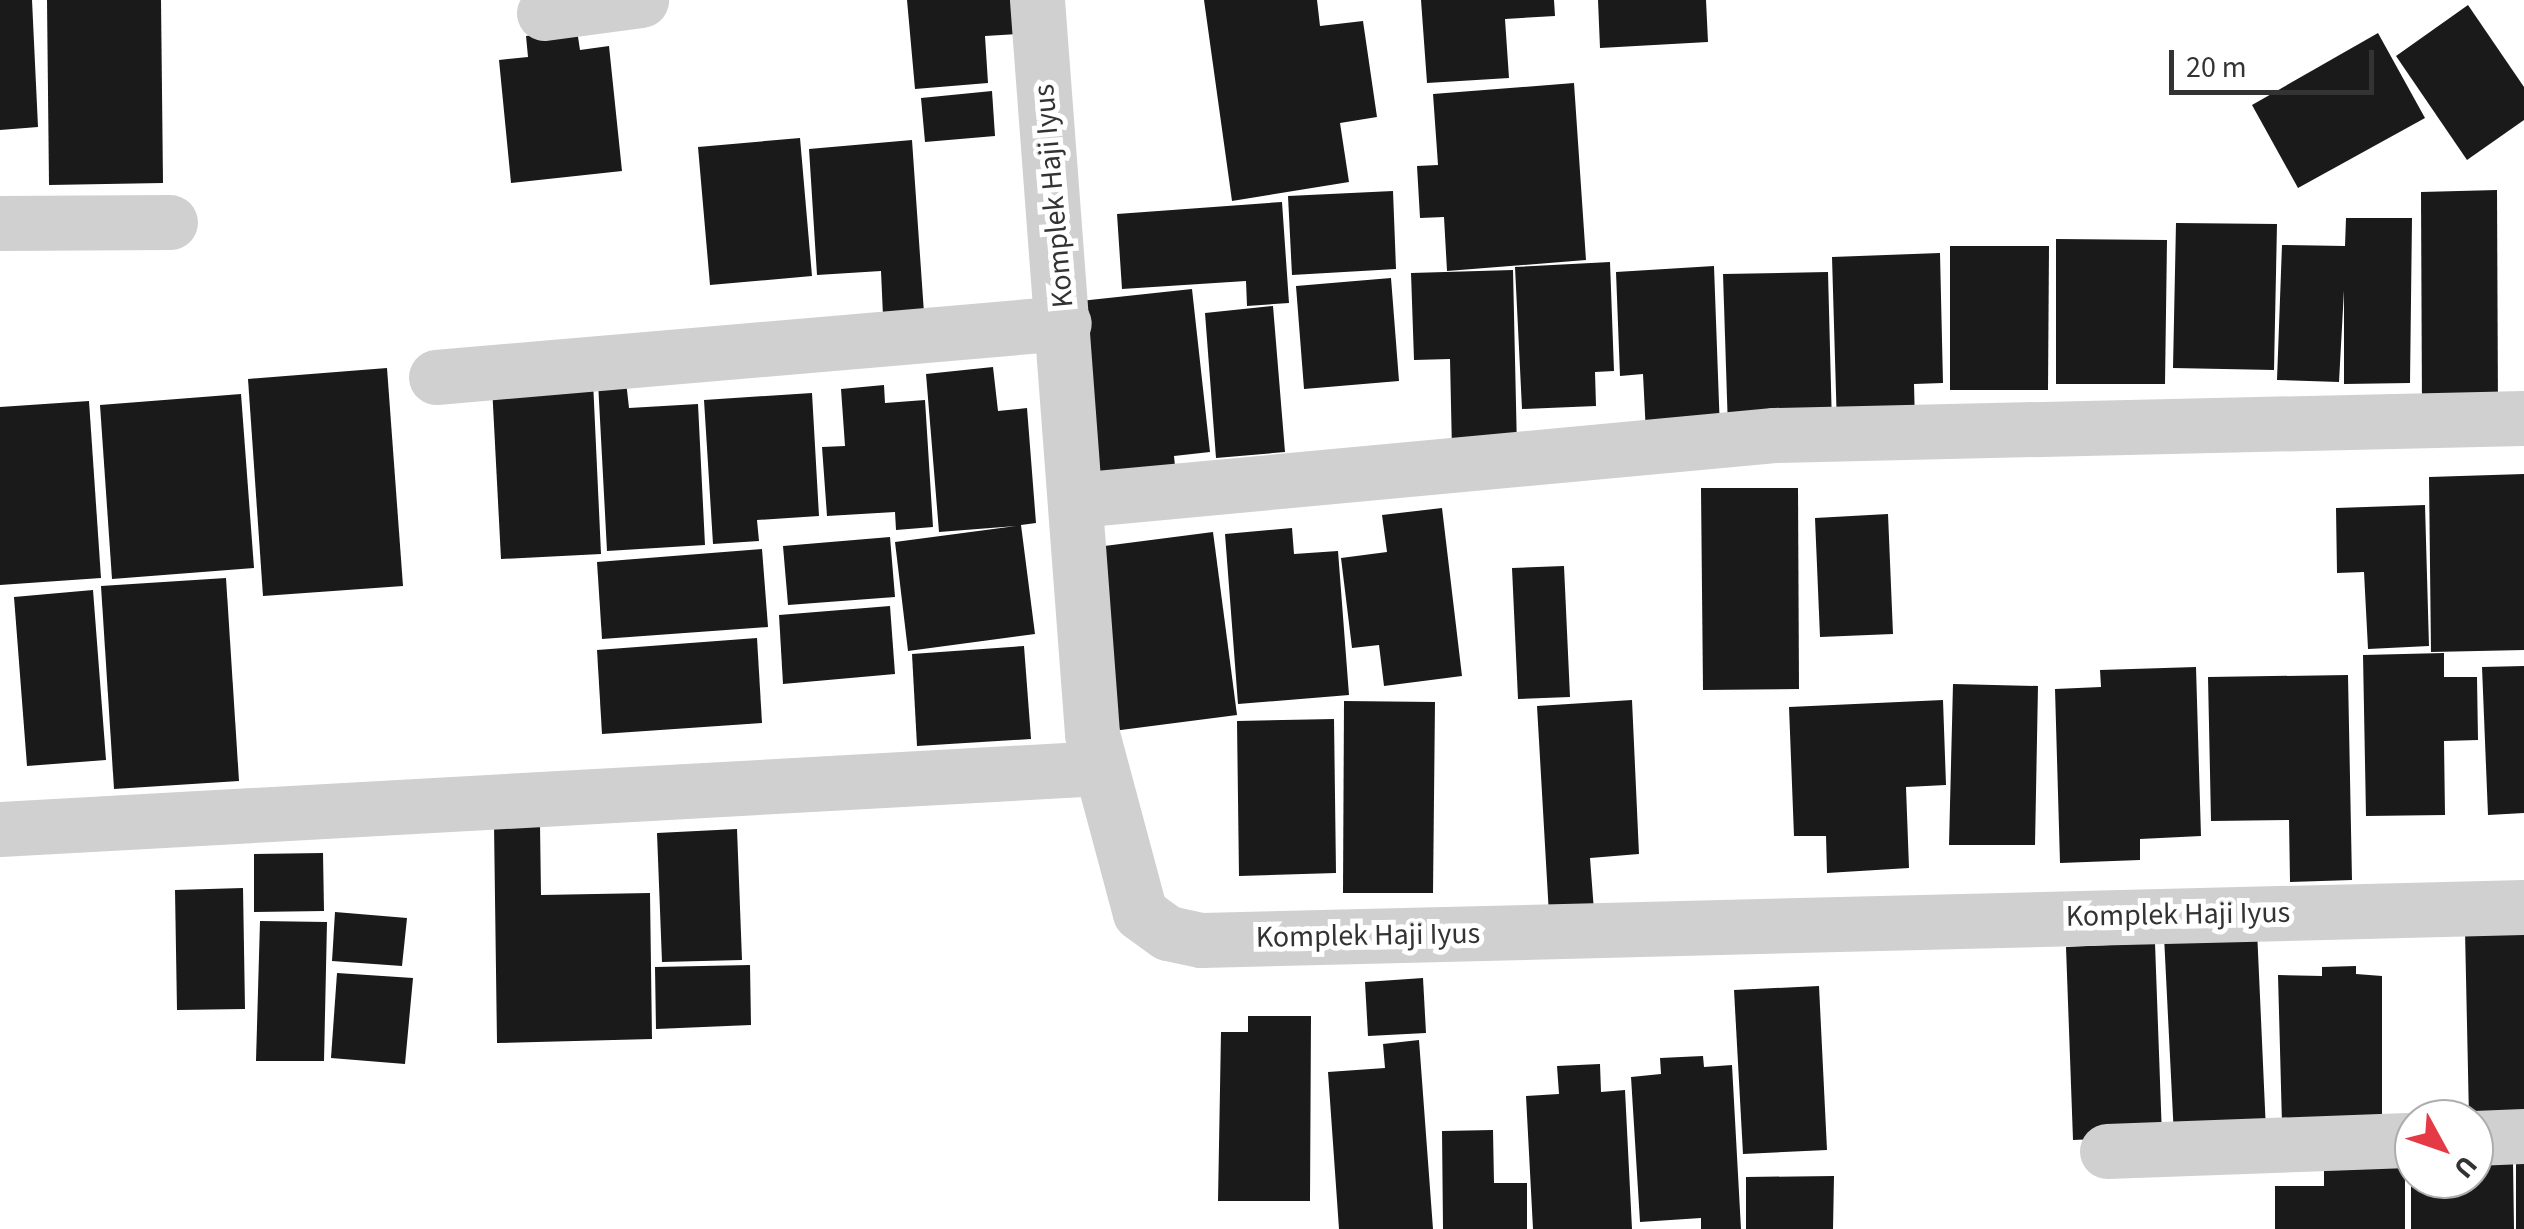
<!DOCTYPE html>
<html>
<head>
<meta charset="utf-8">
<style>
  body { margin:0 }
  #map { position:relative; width:2524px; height:1229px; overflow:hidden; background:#fff; font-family:"Source Sans 3",sans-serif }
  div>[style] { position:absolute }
  .building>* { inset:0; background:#1a1a1a }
  .minor>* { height:55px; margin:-27.5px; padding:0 27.5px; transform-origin:27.5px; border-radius:27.5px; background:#d0d0d0 }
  span { translate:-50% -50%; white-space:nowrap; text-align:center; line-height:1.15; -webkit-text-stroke:10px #fff; paint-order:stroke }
  .street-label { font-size:30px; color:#333 }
  .north { position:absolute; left:2394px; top:1099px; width:100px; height:100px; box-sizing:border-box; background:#fff; border:2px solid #adadad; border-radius:50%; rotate:130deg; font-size:28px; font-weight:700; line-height:40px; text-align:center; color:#333 }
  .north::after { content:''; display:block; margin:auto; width:35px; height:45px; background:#e63946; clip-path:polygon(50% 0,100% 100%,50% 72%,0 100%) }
  .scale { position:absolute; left:2169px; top:50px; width:205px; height:45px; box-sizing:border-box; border:5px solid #333; border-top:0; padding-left:12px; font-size:30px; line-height:35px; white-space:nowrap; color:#333; -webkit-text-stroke:8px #fff; paint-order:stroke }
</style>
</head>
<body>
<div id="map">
  <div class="building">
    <i style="clip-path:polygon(0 0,32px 0,38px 127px,0 130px)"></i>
    <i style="clip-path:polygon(47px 0,161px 0,163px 183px,49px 185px)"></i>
    <i style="clip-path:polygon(907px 0,1016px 0,1019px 34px,985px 36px,988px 83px,915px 89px)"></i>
    <i style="clip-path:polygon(1204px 0,1317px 0,1320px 26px,1363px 21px,1377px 117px,1340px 123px,1349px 182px,1232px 201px)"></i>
    <i style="clip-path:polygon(1421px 0,1554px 0,1555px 16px,1505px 19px,1509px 78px,1427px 83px)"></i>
    <i style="clip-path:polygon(1598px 0,1706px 0,1708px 42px,1600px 48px)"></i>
    <i style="clip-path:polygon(2468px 5px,2524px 87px,2524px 120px,2467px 160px,2396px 56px)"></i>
    <i style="clip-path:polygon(577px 30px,580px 50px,609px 46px,622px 171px,511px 183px,499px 60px,528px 57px,526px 36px)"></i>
    <i style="clip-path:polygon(2378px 33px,2425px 118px,2298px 188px,2252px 105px)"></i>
    <i style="clip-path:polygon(1574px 83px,1586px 260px,1447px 271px,1444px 217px,1420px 218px,1417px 166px,1438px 165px,1433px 94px)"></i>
    <i style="clip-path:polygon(992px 91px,995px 136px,925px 142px,921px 98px)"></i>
    <i style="clip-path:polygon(800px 138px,812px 276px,710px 285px,698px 147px)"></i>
    <i style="clip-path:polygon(912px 140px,924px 313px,883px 316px,881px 271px,817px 275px,809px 149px)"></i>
    <i style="clip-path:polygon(2497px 190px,2498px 411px,2422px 412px,2421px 192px)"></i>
    <i style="clip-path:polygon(1393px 191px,1396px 269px,1292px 275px,1288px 196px)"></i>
    <i style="clip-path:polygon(1282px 202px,1289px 303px,1247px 306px,1246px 281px,1122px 289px,1117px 214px)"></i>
    <i style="clip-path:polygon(2346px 218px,2412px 218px,2410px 383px,2344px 384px,2344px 290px,2339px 382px,2277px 380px,2282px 245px,2345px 246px)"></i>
    <i style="clip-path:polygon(2176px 223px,2277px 224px,2274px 370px,2173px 368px)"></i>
    <i style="clip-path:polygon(2056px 239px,2167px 240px,2165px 384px,2056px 384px)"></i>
    <i style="clip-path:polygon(1950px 246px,2049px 246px,2048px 390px,1950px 390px)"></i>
    <i style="clip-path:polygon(1940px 253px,1943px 383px,1914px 384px,1915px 423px,1837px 427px,1832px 257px)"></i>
    <i style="clip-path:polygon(1610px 262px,1614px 371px,1595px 372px,1596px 406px,1522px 409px,1515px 267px)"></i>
    <i style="clip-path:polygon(1714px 266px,1720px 431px,1646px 434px,1643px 374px,1620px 376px,1616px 272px)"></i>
    <i style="clip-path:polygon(1513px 270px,1517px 449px,1452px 451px,1450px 359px,1414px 360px,1411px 273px)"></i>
    <i style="clip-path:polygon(1828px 272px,1832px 426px,1728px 429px,1723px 274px)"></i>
    <i style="clip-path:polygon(1391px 278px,1399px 381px,1304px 389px,1296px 286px)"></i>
    <i style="clip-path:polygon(1192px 289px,1210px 452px,1174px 456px,1177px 486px,1093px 495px,1071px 302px)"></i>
    <i style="clip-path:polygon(1273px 306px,1285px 452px,1216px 458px,1205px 313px)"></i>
    <i style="clip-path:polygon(993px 367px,998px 411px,1027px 408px,1036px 523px,1021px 525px,1035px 634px,908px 651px,895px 542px,1016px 526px,939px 532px,926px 374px)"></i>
    <i style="clip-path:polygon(387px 368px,403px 586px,263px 596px,248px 379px)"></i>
    <i style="clip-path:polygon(593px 381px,601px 554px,501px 559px,492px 386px)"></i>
    <i style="clip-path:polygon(626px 381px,629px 408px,698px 404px,705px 545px,607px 551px,598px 382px)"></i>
    <i style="clip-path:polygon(884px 385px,885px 403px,925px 400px,933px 527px,896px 530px,895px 512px,827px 516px,822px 447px,845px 446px,841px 389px)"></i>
    <i style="clip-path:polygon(812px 393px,819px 516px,757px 520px,759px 541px,713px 544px,704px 400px)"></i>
    <i style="clip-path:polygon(241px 394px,254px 568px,112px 579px,100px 405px)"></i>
    <i style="clip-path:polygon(89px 401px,101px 578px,0 585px,0 407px)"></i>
    <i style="clip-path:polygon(2524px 474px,2524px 650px,2431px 652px,2429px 477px)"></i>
    <i style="clip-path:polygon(1701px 488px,1798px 488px,1799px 689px,1703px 690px)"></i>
    <i style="clip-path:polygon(2425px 505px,2429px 646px,2368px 649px,2364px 572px,2337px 573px,2336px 508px)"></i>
    <i style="clip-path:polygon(1442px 508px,1462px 676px,1384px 686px,1379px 645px,1352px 648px,1341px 558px,1387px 552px,1382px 515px)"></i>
    <i style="clip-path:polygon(1888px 514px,1893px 634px,1820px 637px,1815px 518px)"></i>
    <i style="clip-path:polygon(1292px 528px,1294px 554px,1338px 551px,1349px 695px,1238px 704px,1225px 534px)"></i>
    <i style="clip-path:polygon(1213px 532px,1237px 715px,1113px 731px,1089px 548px)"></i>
    <i style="clip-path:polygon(890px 537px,895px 597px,788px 605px,783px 546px)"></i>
    <i style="clip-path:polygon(762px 549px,768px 627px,602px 639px,597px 562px)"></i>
    <i style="clip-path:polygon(1564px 566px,1570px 697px,1518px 699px,1512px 568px)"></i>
    <i style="clip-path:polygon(226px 578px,239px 781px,114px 789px,101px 586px)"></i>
    <i style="clip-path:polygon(93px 590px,106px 760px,27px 766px,14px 597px)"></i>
    <i style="clip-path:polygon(890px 606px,895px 674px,783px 684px,779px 615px)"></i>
    <i style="clip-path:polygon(757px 638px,762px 723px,602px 734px,597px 650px)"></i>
    <i style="clip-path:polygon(1024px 646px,1031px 739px,917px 746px,912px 654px)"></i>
    <i style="clip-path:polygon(2444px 653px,2444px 677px,2477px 677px,2478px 740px,2444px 741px,2445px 815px,2366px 816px,2363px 655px)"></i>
    <i style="clip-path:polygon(2524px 666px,2524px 813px,2488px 815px,2482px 667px)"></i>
    <i style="clip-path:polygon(2196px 667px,2201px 836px,2140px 839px,2140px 860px,2060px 863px,2055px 689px,2101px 687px,2100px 670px)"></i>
    <i style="clip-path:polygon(2348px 675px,2352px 880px,2290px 882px,2289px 820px,2211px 821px,2208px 677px)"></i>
    <i style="clip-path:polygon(1953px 684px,2038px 686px,2035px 845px,1949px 845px)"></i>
    <i style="clip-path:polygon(1632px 700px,1639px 854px,1590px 858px,1594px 911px,1549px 915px,1537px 706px)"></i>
    <i style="clip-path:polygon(1943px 700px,1946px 785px,1906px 787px,1909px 868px,1827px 873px,1826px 836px,1794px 836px,1789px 707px)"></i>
    <i style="clip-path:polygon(1344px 701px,1435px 702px,1433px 893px,1343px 893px)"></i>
    <i style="clip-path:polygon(1334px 719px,1336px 873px,1239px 876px,1237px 721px)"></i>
    <i style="clip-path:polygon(540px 824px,541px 895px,650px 893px,652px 1039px,497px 1043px,494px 825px)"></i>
    <i style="clip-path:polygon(737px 829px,742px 960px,662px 962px,657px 833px)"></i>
    <i style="clip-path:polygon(323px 853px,324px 911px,254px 912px,254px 854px)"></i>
    <i style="clip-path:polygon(243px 888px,245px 1009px,177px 1010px,175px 890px)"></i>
    <i style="clip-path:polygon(335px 912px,407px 918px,402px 966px,332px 961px)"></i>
    <i style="clip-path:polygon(260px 921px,327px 922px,324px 1061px,256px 1061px)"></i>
    <i style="clip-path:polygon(2524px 928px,2524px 1116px,2469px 1118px,2465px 930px)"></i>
    <i style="clip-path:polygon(2257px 930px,2266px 1131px,2174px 1137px,2164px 936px)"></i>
    <i style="clip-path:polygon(2155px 943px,2162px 1136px,2073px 1140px,2066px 947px)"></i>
    <i style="clip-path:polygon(750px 965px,751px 1025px,656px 1029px,655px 967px)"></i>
    <i style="clip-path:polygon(2356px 966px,2356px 974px,2382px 976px,2382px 1123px,2282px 1124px,2278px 975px,2322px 976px,2322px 967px)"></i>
    <i style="clip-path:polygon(337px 973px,413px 978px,405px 1064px,331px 1058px)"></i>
    <i style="clip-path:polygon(1423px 978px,1426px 1033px,1368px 1036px,1365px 982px)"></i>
    <i style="clip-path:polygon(1819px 986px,1827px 1150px,1743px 1154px,1734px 990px)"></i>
    <i style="clip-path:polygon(1248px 1016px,1311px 1016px,1310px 1201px,1218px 1201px,1221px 1032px,1248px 1032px)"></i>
    <i style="clip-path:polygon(1419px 1040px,1433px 1229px,1339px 1229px,1328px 1072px,1385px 1068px,1383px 1044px)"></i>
    <i style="clip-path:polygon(1703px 1056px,1704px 1067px,1732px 1065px,1741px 1229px,1701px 1229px,1701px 1218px,1640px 1222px,1631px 1077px,1661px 1074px,1660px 1058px)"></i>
    <i style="clip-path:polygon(1600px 1064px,1601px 1092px,1625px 1090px,1632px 1229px,1533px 1229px,1526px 1096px,1559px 1094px,1557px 1066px)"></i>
    <i style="clip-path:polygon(1493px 1130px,1494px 1183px,1527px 1183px,1527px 1229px,1443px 1229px,1442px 1131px)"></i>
    <i style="clip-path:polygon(2324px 1162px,2405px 1162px,2405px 1229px,2275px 1229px,2275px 1186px,2324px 1186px)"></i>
    <i style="clip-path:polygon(2513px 1162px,2514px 1229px,2411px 1229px,2411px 1179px,2474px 1179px,2474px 1163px)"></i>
    <i style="clip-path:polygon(2516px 1163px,2524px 1163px,2524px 1229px,2516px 1229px)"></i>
    <i style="clip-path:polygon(1834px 1176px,1833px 1229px,1746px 1229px,1746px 1177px)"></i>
  </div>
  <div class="minor">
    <i style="left:1037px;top:0;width:736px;rotate:85.71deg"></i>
    <i style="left:1092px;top:734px;width:185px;rotate:75deg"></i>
    <i style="left:1140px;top:913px;width:34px;rotate:36deg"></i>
    <i style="left:1168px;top:933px;width:34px;rotate:12deg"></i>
    <i style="left:1201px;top:940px;width:1323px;rotate:-1.43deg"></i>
    <i style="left:544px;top:13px;width:98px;rotate:-7.6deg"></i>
    <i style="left:0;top:223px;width:170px;rotate:-0.3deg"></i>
    <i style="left:436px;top:377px;width:630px;rotate:-4.91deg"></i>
    <i style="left:1076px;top:500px;width:701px;rotate:-5.32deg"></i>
    <i style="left:1774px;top:435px;width:750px;rotate:-1.3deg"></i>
    <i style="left:0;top:829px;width:1102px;rotate:-3.17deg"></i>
    <i style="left:2474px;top:1138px;width:50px;rotate:-2.3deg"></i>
    <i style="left:2107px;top:1151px;width:307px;rotate:-2.1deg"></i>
  </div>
  <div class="street-label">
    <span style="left:1054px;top:196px;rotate:-95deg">Komplek Haji Iyus</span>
    <span style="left:2178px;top:915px;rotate:-1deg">Komplek Haji Iyus</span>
    <span style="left:1368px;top:936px;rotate:-1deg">Komplek Haji Iyus</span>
  </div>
  <div class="north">U</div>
  <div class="scale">20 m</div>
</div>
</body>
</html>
